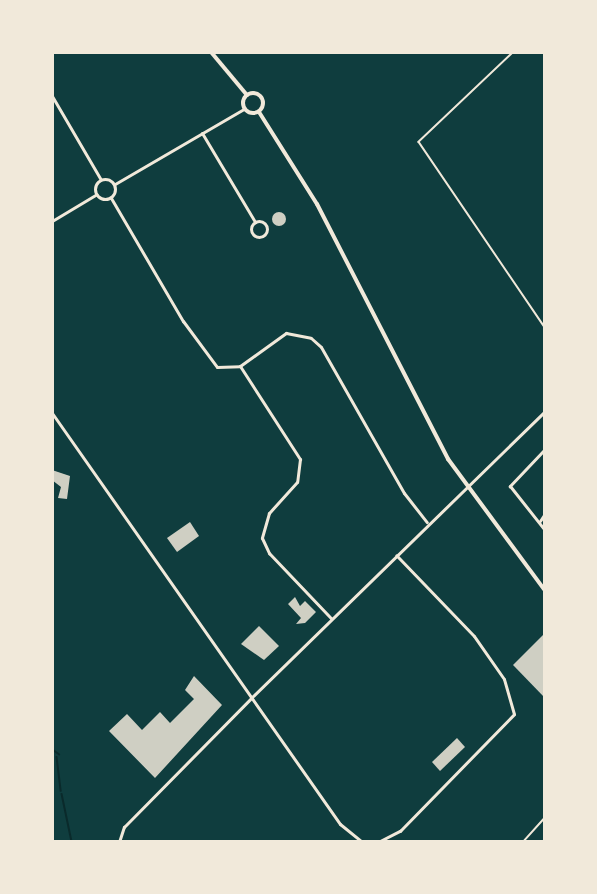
<!DOCTYPE html>
<html>
<head>
<meta charset="utf-8">
<style>
  body { margin:0 }
  #map { position:relative; width:597px; height:894px; overflow:hidden; background:#0f3d3e; font-family:Lora,serif }
  div>[style] { position:absolute }
  .stream>* { height:1.5px; margin:-0.75px; padding:0 0.75px; transform-origin:0.75px; border-radius:0.75px; background:#0a2a2b }
  .building>* { inset:0; background:#cfcfc3 }
  .round { border-radius:50% }
  .path>* { height:1.5px; margin:-0.75px; padding:0 0.75px; transform-origin:0.75px; border-radius:0.75px; background:#f1e9da }
  .minor>* { height:3px; margin:-1.5px; padding:0 1.5px; transform-origin:1.5px; border-radius:1.5px; background:#f1e9da }
  .minor>.ring { margin:-1.5px; padding:0; box-sizing:content-box; background:none; border:3px solid #f1e9da; border-radius:50% }
  .tertiary>* { height:4px; margin:-2px; padding:0 2px; transform-origin:2px; border-radius:2px; background:#f1e9da }
  .tertiary>.ring { margin:-2px; padding:0; box-sizing:content-box; background:none; border:4px solid #f1e9da; border-radius:50% }
  .rail>* { height:1.5px; margin:-0.75px; padding:0 0.75px; transform-origin:0.75px; border-radius:0.75px; background:#97a49c }
  span { translate:-50% -50%; white-space:nowrap; text-align:center; line-height:1.15; -webkit-text-stroke:6px #f1e9da; paint-order:stroke }
  .frame { position:absolute; inset:0; border:54px solid #f1e9da; pointer-events:none }
</style>
</head>
<body>
<div id="map">
  <div class="stream">
    <i style="left:52px;top:749px;width:9px;rotate:36deg"></i>
    <i style="left:57px;top:757px;width:34px;rotate:83deg"></i>
    <i style="left:62px;top:794px;width:49px;rotate:78.2deg"></i>
  </div>
  <div class="building">
    <i class="round" style="left:272px;top:212px;width:14px;height:14px"></i>
    <i style="clip-path:polygon(52px 470px,70px 476px,67px 499px,58px 498px,61px 487px,52px 480px)"></i>
    <i style="clip-path:polygon(190px 522px,199px 536px,177px 552px,167px 538px)"></i>
    <i style="clip-path:polygon(295px 597px,300px 606px,305px 601px,316px 612px,305px 623px,296px 624px,301px 618px,288px 604px)"></i>
    <i style="clip-path:polygon(259px 626px,279px 646px,264px 660px,241px 644px)"></i>
    <i style="clip-path:polygon(544px 634px,544px 697px,513px 665px)"></i>
    <i style="clip-path:polygon(194px 676px,222px 705px,155px 778px,109px 731px,127px 714px,142px 730px,160px 712px,170px 723px,194px 699px,185px 690px)"></i>
    <i style="clip-path:polygon(457px 738px,465px 747px,440px 771px,432px 762px)"></i>
  </div>
  <div class="path">
    <i style="left:514px;top:52px;width:131px;rotate:136.5deg"></i>
    <i style="left:419px;top:142px;width:222px;rotate:55.8deg"></i>
    <i style="left:523px;top:842px;width:31px;rotate:-48deg"></i>
  </div>
  <div class="minor">
    <i style="left:52px;top:96px;width:97px;rotate:59.7deg"></i>
    <i style="left:202px;top:133px;width:104px;rotate:59.2deg"></i>
    <i class="ring" style="left:95px;top:179px;width:17px;height:17px"></i>
    <i style="left:115px;top:184px;width:149px;rotate:-30.2deg"></i>
    <i style="left:111px;top:198px;width:143px;rotate:59.7deg"></i>
    <i style="left:183px;top:321px;width:57px;rotate:53.5deg"></i>
    <i style="left:217px;top:367px;width:23px;rotate:-2deg"></i>
    <i style="left:240px;top:366px;width:57px;rotate:-35.7deg"></i>
    <i style="left:286px;top:333px;width:25px;rotate:11deg"></i>
    <i style="left:311px;top:338px;width:13px;rotate:42deg"></i>
    <i style="left:321px;top:347px;width:168px;rotate:60.4deg"></i>
    <i style="left:404px;top:493px;width:37px;rotate:52deg"></i>
    <i class="ring" style="left:251px;top:221px;width:13px;height:13px"></i>
    <i style="left:52px;top:221px;width:52px;rotate:-31deg"></i>
    <i style="left:240px;top:366px;width:111px;rotate:57.2deg"></i>
    <i style="left:300px;top:459px;width:23px;rotate:97deg"></i>
    <i style="left:297px;top:482px;width:42px;rotate:132.1deg"></i>
    <i style="left:269px;top:513px;width:26px;rotate:106deg"></i>
    <i style="left:262px;top:538px;width:17px;rotate:65deg"></i>
    <i style="left:269px;top:553px;width:90px;rotate:46.4deg"></i>
    <i style="left:52px;top:413px;width:502px;rotate:54.98deg"></i>
    <i style="left:340px;top:824px;width:28px;rotate:39deg"></i>
    <i style="left:544px;top:450px;width:50px;rotate:133.4deg"></i>
    <i style="left:510px;top:486px;width:55px;rotate:51.7deg"></i>
    <i style="left:540px;top:521px;width:7px;rotate:-56deg"></i>
    <i style="left:119px;top:842px;width:16px;rotate:-72deg"></i>
    <i style="left:124px;top:827px;width:181px;rotate:-45.4deg"></i>
    <i style="left:251px;top:698px;width:409px;rotate:-44.3deg"></i>
    <i style="left:378px;top:842px;width:25px;rotate:-27deg"></i>
    <i style="left:400px;top:831px;width:163px;rotate:-45.7deg"></i>
    <i style="left:514px;top:714px;width:36px;rotate:-106deg"></i>
    <i style="left:504px;top:679px;width:52px;rotate:-124.9deg"></i>
    <i style="left:474px;top:636px;width:112px;rotate:-133.9deg"></i>
  </div>
  <div class="tertiary">
    <i style="left:211px;top:52px;width:56px;rotate:50.1deg"></i>
    <i class="ring" style="left:243px;top:93px;width:16px;height:16px"></i>
    <i style="left:259px;top:112px;width:109px;rotate:57.8deg"></i>
    <i style="left:317px;top:204px;width:287px;rotate:62.8deg"></i>
    <i style="left:448px;top:459px;width:162px;rotate:53.6deg"></i>
  </div>
  <div class="rail">
    <i style="left:543px;top:842px;width:2px;rotate:-63deg"></i>
  </div>
  <div class="frame"></div>
</div>
</body>
</html>
